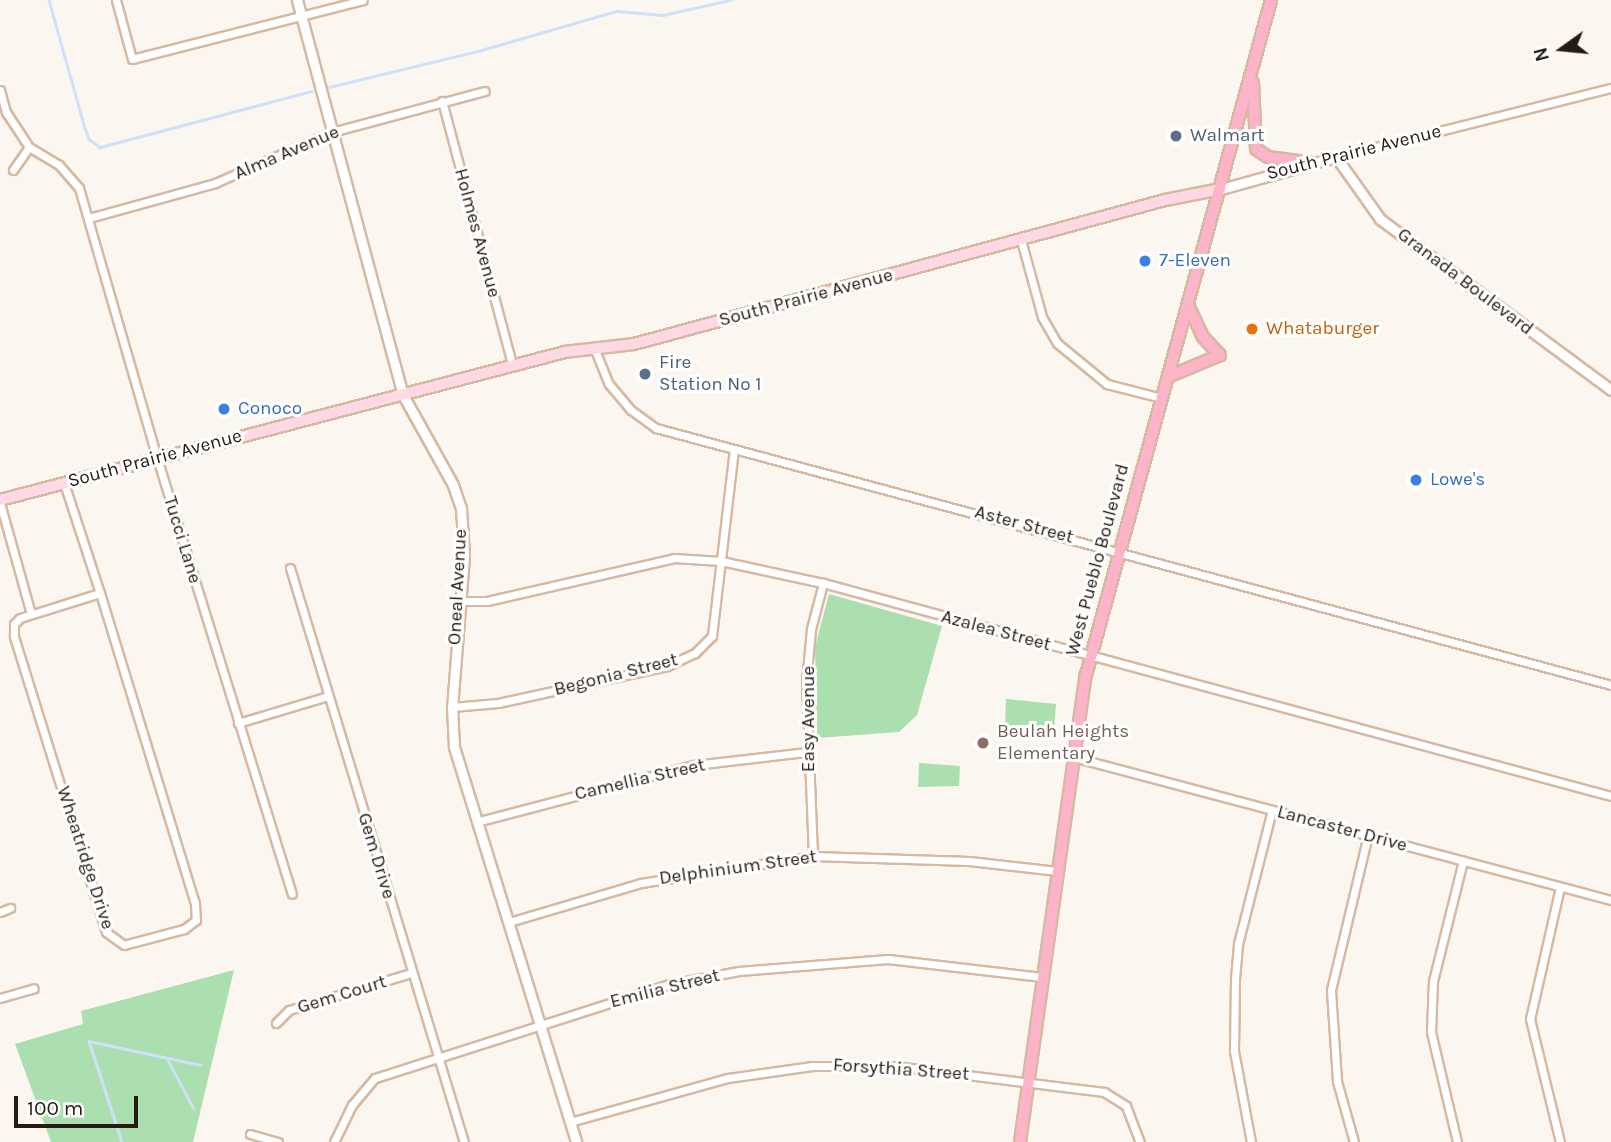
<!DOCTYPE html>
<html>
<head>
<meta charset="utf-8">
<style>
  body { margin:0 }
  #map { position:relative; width:1611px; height:1142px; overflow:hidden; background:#fcf6f1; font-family:Karla,sans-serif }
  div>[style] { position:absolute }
  .green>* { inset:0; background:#abdfaf }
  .stream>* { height:2.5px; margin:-1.25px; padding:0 1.25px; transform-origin:1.25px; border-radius:1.25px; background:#cfe1f6 }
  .roads { filter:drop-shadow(2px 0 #d6b9a2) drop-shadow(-2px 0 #d6b9a2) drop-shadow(0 2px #d6b9a2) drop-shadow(0 -2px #d6b9a2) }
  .minor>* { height:7px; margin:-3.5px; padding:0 3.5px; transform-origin:3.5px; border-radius:3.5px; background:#fff }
  .tertiary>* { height:9px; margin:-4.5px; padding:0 4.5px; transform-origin:4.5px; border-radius:4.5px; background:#fff }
  .secondary>* { height:10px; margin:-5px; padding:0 5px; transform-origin:5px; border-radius:5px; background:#fed9e3 }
  .primary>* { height:10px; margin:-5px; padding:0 5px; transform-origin:5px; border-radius:5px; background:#fdb3c8 }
  .dots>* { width:19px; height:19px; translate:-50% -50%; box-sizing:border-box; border:4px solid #fff; border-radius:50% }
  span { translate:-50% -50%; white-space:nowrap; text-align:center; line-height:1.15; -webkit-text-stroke:6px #fff; paint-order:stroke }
  .service-label { font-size:19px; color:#4e5e75 }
  .left { translate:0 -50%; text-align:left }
  .street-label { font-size:19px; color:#261b12 }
  .shop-label { font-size:19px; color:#366cbe }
  .food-label { font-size:19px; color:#c56008 }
  .education-label { font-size:19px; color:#785e54 }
  .north { position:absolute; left:1527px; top:14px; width:70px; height:70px; -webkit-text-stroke:5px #fff; paint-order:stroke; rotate:255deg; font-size:19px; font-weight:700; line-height:28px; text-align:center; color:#261b12 }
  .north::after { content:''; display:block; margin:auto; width:24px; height:32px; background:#261b12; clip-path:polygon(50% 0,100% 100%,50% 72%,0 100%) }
  .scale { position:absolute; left:14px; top:1096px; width:124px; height:32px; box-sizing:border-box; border:4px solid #261b12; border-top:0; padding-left:9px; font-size:21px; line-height:24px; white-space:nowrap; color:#261b12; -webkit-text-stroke:5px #fff; paint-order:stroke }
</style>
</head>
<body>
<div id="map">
  <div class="green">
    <i style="clip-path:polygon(829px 594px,942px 626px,917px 715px,899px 732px,817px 738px,815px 647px)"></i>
    <i style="clip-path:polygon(1006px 699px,1056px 704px,1054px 730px,1005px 728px)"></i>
    <i style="clip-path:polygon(919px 763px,960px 766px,959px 786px,918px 787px)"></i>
    <i style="clip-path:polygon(234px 970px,193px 1142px,51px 1142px,15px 1044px,83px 1024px,81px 1011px)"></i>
  </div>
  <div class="stream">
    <i style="left:49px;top:0;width:133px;rotate:74.3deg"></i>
    <i style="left:85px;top:128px;width:12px;rotate:70deg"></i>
    <i style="left:89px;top:139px;width:14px;rotate:36deg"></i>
    <i style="left:100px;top:147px;width:219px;rotate:-14.8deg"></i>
    <i style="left:329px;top:87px;width:153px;rotate:-13.6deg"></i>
    <i style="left:478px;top:51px;width:145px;rotate:-16.1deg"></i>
    <i style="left:617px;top:11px;width:46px;rotate:5deg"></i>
    <i style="left:663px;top:15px;width:69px;rotate:-12.6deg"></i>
    <i style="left:89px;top:1041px;width:115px;rotate:12.1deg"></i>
    <i style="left:89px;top:1041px;width:106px;rotate:71.9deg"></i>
    <i style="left:168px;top:1060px;width:55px;rotate:62deg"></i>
  </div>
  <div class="roads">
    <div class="minor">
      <i style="left:116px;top:0;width:61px;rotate:74.8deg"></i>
      <i style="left:132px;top:59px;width:238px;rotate:-14.3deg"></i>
      <i style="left:0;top:90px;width:23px;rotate:75deg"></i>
      <i style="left:6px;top:112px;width:42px;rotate:56.7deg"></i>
      <i style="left:29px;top:147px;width:35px;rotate:31deg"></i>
      <i style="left:59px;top:165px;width:30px;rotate:49deg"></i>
      <i style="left:79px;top:188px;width:281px;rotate:73.9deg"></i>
      <i style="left:157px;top:458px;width:456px;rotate:72.8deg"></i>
      <i style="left:442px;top:101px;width:273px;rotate:75.1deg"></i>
      <i style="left:1336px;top:157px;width:284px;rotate:-14.1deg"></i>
      <i style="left:13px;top:170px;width:28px;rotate:-55deg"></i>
      <i style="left:89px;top:218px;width:131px;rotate:-15.5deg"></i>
      <i style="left:215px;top:183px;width:128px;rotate:-23.6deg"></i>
      <i style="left:332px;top:132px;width:158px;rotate:-15deg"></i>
      <i style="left:1021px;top:240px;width:80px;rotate:74.7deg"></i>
      <i style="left:1042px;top:317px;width:30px;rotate:60deg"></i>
      <i style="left:1057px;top:343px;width:65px;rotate:39.4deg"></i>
      <i style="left:1107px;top:384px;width:57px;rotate:14.3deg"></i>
      <i style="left:595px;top:350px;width:37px;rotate:68deg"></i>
      <i style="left:609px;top:384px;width:34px;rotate:50deg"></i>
      <i style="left:631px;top:410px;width:31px;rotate:36deg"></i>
      <i style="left:656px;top:428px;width:989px;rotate:15.06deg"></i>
      <i style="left:64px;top:483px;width:116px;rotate:71.9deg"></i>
      <i style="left:100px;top:593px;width:324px;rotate:73deg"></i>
      <i style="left:195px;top:903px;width:17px;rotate:87deg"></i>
      <i style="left:196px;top:920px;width:15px;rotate:143deg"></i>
      <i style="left:184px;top:929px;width:62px;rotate:165.1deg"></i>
      <i style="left:124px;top:945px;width:22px;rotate:-144deg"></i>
      <i style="left:106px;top:932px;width:310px;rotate:-107.3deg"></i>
      <i style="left:14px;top:636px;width:12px;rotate:-90deg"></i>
      <i style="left:14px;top:624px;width:8px;rotate:-45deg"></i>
      <i style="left:20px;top:618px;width:84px;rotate:-17.4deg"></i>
      <i style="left:0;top:503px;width:115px;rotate:74.4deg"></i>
      <i style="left:290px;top:568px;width:600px;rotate:73.14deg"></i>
      <i style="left:458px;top:601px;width:29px"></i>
      <i style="left:487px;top:601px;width:192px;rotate:-12.9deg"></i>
      <i style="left:674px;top:558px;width:47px;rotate:3.7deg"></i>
      <i style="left:721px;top:561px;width:104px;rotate:12.2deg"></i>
      <i style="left:823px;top:583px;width:816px;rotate:15.13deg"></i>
      <i style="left:452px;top:707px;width:46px;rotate:-5deg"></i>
      <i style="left:498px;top:703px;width:173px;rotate:-12.3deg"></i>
      <i style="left:667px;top:666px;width:31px;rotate:-25deg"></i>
      <i style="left:695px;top:653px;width:24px;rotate:-45deg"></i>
      <i style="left:712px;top:636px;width:187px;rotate:-83.3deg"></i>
      <i style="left:238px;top:723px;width:94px;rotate:-16.7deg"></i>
      <i style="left:1073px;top:757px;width:557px;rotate:14.89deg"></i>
      <i style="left:476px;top:822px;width:225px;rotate:-14.7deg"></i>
      <i style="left:694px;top:765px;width:114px;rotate:-6.6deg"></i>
      <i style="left:813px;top:856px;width:174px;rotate:-92.3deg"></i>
      <i style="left:806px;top:682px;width:53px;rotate:-84.6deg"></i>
      <i style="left:811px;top:629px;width:48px;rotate:-75.4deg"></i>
      <i style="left:1560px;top:887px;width:135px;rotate:102.8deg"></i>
      <i style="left:1530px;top:1019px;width:127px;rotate:76.3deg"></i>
      <i style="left:0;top:912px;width:11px;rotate:-22deg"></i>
      <i style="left:509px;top:922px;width:138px;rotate:-16.5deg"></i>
      <i style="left:641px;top:883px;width:174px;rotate:-8.9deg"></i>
      <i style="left:813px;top:856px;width:156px;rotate:1.8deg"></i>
      <i style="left:969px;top:861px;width:89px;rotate:6.5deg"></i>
      <i style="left:0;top:998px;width:35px;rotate:-16deg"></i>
      <i style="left:276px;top:1023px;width:18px;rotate:-45deg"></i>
      <i style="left:289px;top:1010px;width:127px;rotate:-16.9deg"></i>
      <i style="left:570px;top:1122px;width:164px;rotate:-15.6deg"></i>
      <i style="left:728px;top:1078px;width:85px;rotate:-8.1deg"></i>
      <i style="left:812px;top:1066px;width:83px"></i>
      <i style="left:895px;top:1066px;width:211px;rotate:7.1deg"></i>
      <i style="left:1104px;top:1092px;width:26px;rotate:32deg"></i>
      <i style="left:1126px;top:1106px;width:39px;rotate:69deg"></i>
      <i style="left:250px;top:1134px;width:29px;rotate:16deg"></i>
      <i style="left:334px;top:1142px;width:41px;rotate:-64.1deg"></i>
      <i style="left:352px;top:1105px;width:35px;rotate:-50deg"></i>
      <i style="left:375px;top:1078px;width:310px;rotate:-17.7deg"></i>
      <i style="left:670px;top:984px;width:70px;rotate:-10.7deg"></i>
      <i style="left:739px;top:971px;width:149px;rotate:-4.6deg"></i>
      <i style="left:888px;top:959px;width:155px;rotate:6.7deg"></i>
      <i style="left:1251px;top:1142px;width:93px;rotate:-100.6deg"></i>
      <i style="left:1234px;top:1051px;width:72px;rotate:-89.2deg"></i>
      <i style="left:1235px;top:979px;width:35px;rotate:-85deg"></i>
      <i style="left:1238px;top:944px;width:138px;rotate:-75.8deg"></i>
      <i style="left:1354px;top:1142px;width:63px;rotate:-105.6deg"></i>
      <i style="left:1337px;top:1081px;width:91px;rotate:-93.8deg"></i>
      <i style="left:1331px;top:990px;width:159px;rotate:-76.6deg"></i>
      <i style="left:1457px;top:1142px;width:113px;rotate:-103.3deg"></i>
      <i style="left:1431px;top:1032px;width:51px;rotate:-87.8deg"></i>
      <i style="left:1433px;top:981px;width:124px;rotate:-76deg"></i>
    </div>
    <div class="tertiary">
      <i style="left:297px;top:0;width:409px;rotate:75deg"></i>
      <i style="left:403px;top:395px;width:103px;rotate:60.9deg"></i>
      <i style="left:453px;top:485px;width:24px;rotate:71deg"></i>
      <i style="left:461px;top:508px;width:48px;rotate:86.4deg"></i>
      <i style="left:464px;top:556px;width:151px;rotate:94.5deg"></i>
      <i style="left:452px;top:707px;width:40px;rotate:87.1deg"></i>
      <i style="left:454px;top:747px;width:413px;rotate:72.8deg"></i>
      <i style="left:1221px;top:189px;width:119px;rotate:-15.5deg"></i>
      <i style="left:1336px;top:157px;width:76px;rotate:54.6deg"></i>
      <i style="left:1380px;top:219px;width:287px;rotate:36.5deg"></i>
    </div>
    <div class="secondary">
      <i style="left:0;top:500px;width:584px;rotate:-14.68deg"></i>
      <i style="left:565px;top:352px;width:69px;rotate:-6.6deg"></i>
      <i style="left:634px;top:344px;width:550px;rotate:-15.17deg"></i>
      <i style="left:1165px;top:200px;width:57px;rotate:-11.1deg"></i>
    </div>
    <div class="primary">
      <i style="left:1253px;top:83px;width:66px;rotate:87.4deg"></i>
      <i style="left:1256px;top:149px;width:14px;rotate:34deg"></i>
      <i style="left:1268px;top:157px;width:45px;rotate:7.6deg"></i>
      <i style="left:1188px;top:305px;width:35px;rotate:65deg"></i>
      <i style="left:1203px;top:337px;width:25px;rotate:47deg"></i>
      <i style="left:1168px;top:377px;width:56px;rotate:-22.9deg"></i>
      <i style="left:1020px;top:1142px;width:472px;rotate:-82deg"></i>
      <i style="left:1086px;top:675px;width:700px;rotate:-74.67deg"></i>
    </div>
  </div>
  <div class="dots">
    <i style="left:1176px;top:136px;background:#5c6f8a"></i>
    <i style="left:1145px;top:261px;background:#3f7fe0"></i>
    <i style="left:1252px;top:329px;background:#e8710a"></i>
    <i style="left:645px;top:374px;background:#5c6f8a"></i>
    <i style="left:224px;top:409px;background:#3f7fe0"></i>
    <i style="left:1416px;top:480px;background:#3f7fe0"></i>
    <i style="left:983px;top:743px;background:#8d6e63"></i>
  </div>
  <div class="service-label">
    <span class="left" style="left:1190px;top:136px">Walmart</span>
    <span class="left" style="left:659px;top:374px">Fire<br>Station No 1</span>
  </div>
  <div class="street-label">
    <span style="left:287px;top:153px;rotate:-23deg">Alma Avenue</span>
    <span style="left:1354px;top:153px;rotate:-14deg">South Prairie Avenue</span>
    <span style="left:477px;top:233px;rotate:75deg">Holmes Avenue</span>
    <span style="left:1465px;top:282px;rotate:37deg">Granada Boulevard</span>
    <span style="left:806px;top:298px;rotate:-15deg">South Prairie Avenue</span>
    <span style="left:155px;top:459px;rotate:-15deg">South Prairie Avenue</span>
    <span style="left:1024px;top:525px;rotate:15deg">Aster Street</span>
    <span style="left:182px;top:540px;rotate:73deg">Tucci Lane</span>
    <span style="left:1098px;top:560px;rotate:-75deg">West Pueblo Boulevard</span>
    <span style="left:458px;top:587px;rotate:-87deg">Oneal Avenue</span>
    <span style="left:996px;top:631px;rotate:15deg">Azalea Street</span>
    <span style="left:616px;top:675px;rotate:-14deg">Begonia Street</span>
    <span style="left:809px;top:719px;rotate:-90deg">Easy Avenue</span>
    <span style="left:640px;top:780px;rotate:-13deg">Camellia Street</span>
    <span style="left:1342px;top:829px;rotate:15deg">Lancaster Drive</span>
    <span style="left:376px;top:856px;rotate:73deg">Gem Drive</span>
    <span style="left:85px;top:858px;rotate:72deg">Wheatridge Drive</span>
    <span style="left:738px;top:868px;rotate:-8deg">Delphinium Street</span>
    <span style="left:665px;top:989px;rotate:-14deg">Emilia Street</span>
    <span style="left:342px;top:995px;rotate:-17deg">Gem Court</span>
    <span style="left:901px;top:1070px;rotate:4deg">Forsythia Street</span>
  </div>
  <div class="shop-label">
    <span class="left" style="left:1159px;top:261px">7-Eleven</span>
    <span class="left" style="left:238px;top:409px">Conoco</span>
    <span class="left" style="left:1430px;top:480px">Lowe's</span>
  </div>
  <div class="food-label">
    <span class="left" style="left:1266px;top:329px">Whataburger</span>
  </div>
  <div class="education-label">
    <span class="left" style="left:997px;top:743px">Beulah Heights<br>Elementary</span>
  </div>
  <div class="north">N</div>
  <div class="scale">100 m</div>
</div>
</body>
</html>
